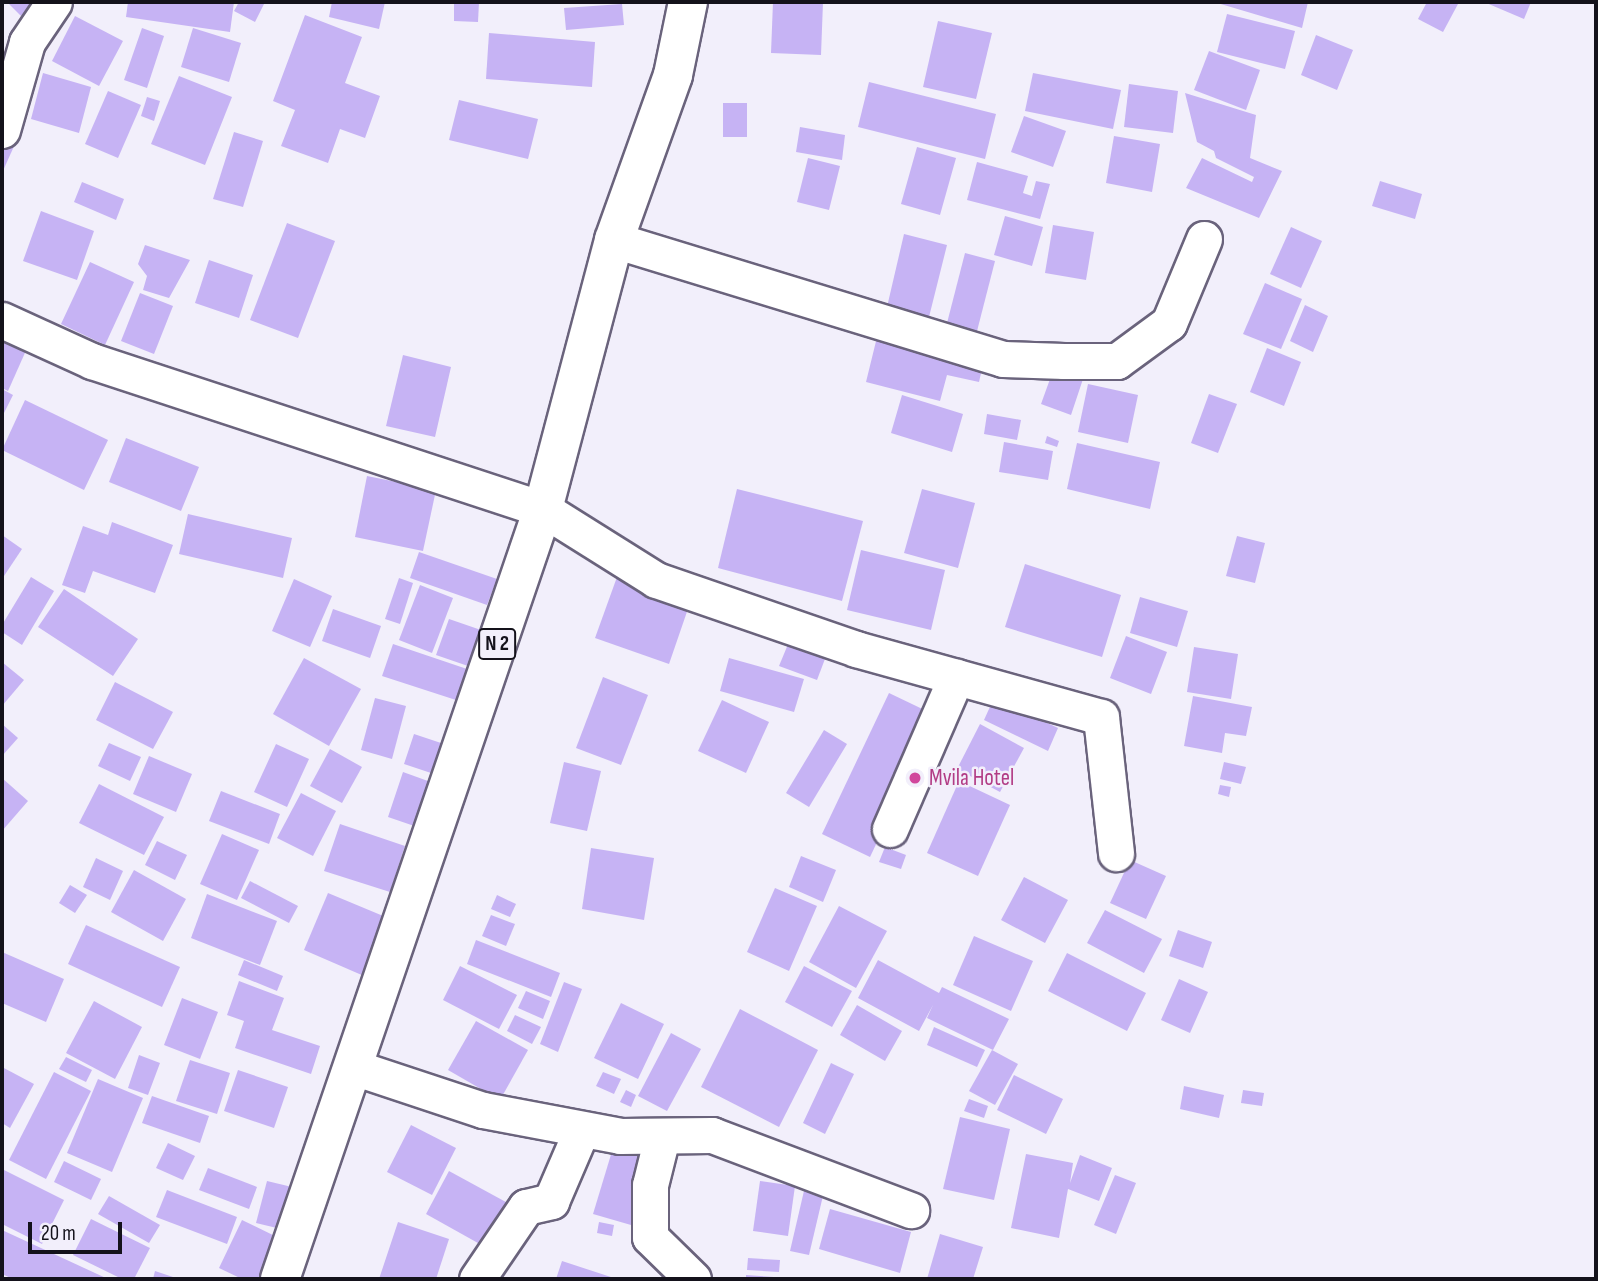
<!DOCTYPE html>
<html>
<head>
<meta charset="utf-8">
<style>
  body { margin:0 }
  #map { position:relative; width:1598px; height:1281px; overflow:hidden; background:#f2effb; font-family:"Sofia Sans Condensed",sans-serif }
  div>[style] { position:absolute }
  .building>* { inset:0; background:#c6b3f4 }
  .roads { filter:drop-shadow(2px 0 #6a637c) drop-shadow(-2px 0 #6a637c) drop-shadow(0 2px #6a637c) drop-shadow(0 -2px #6a637c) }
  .minor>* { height:35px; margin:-17.5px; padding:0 17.5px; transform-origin:17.5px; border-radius:17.5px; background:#fff }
  .trunk>* { height:38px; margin:-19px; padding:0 19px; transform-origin:19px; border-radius:19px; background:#fff }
  .dots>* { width:19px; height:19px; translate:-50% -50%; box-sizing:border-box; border:4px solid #f2effb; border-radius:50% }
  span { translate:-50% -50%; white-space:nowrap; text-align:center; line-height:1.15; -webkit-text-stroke:5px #f2effb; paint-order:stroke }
  .shield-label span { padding:2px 5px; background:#f2effb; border:2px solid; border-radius:5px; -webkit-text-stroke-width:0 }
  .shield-label { font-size:21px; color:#14121b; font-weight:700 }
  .hotel-label { font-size:23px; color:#b23c85 }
  .left { translate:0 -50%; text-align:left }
  .frame { position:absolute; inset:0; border:4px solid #14121b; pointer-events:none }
  .scale { position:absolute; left:28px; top:1222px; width:94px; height:32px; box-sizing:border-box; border:4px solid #14121b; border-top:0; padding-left:9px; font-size:21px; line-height:24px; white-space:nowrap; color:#14121b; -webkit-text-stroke:5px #f2effb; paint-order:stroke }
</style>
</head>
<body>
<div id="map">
  <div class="building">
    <i style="clip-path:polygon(7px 2px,35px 2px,21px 16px)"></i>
    <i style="clip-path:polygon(128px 2px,234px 2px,230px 32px,126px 17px)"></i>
    <i style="clip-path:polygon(239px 2px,265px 2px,255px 22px,234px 11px)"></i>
    <i style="clip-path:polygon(332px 2px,385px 2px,379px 29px,329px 17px)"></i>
    <i style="clip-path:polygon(454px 2px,479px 2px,478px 22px,454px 21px)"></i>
    <i style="clip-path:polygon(773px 2px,823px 2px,821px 55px,771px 53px)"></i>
    <i style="clip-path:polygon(1214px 2px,1308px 2px,1302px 28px)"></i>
    <i style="clip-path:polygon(1427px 2px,1458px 4px,1443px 32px,1418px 19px)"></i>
    <i style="clip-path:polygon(1484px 2px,1531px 2px,1524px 19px)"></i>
    <i style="clip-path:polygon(622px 4px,624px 25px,566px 30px,564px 8px)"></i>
    <i style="clip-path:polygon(1227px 14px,1295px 31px,1285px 69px,1217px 52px)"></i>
    <i style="clip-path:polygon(305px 15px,362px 37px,345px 83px,380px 96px,365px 138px,340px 129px,328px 163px,281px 146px,295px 110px,273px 101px)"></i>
    <i style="clip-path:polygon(75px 16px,123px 41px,99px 86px,52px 61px)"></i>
    <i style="clip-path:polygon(938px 21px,992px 33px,976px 99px,923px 87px)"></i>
    <i style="clip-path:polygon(142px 28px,164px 36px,147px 88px,124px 80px)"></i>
    <i style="clip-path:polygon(193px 28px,241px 43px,229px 82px,181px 67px)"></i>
    <i style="clip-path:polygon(489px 33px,595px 42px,592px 87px,486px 79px)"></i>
    <i style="clip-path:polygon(1316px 35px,1353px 50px,1337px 90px,1301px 75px)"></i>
    <i style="clip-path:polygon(1209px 51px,1260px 70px,1246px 110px,1194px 90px)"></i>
    <i style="clip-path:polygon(43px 73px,91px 87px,79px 133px,31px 119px)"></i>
    <i style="clip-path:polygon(1033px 73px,1121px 90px,1113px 129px,1025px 111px)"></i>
    <i style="clip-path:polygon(179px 76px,232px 97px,205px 165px,151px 144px)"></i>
    <i style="clip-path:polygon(869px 82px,996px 114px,985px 159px,858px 127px)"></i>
    <i style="clip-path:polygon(1129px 84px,1178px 91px,1173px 133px,1124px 127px)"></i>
    <i style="clip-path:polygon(108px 91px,141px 105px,118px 158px,85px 144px)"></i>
    <i style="clip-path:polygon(1185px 93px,1256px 115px,1250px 158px,1282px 171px,1259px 218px,1186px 188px,1202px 158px,1252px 182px,1254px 177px,1216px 158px,1214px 151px,1197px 142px)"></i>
    <i style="clip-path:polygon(147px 97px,160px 101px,154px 121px,141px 116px)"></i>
    <i style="clip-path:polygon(459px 100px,538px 119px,528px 159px,449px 140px)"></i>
    <i style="clip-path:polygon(723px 103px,747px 103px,747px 137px,723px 137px)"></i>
    <i style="clip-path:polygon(1024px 116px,1066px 131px,1053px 167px,1011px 152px)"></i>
    <i style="clip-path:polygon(800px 127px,845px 135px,842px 160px,796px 152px)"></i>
    <i style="clip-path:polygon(234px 132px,263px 141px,243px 207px,213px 199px)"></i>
    <i style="clip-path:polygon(1114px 136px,1160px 144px,1152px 192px,1106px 183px)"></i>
    <i style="clip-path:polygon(2px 138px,15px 144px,2px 173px)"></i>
    <i style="clip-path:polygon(917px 147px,956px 158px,940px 215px,901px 204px)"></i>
    <i style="clip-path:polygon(808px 158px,840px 166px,829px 210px,797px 202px)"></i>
    <i style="clip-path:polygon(977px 162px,1028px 176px,1023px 193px,1032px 196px,1036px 181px,1050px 184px,1040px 219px,967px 200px)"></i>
    <i style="clip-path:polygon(1380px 181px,1422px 194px,1415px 219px,1372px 206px)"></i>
    <i style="clip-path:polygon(82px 182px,124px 199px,116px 220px,74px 202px)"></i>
    <i style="clip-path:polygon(41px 211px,94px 231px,77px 280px,23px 261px)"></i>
    <i style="clip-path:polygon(1005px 216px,1043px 227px,1032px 266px,994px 255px)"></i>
    <i style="clip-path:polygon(287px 223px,335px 241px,298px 338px,250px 320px)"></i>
    <i style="clip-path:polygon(1053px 225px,1094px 232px,1086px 280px,1045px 273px)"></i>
    <i style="clip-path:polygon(1291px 227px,1322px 241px,1301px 288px,1270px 274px)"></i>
    <i style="clip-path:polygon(904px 234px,947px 245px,929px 317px,887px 307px)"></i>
    <i style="clip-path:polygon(145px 245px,190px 260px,169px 298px,143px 290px,147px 276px,138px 264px)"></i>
    <i style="clip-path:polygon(965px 253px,995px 261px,976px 335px,946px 327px)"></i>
    <i style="clip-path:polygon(209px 260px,253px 275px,239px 318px,195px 303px)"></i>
    <i style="clip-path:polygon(90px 262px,134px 282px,105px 345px,61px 324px)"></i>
    <i style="clip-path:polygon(1265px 283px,1302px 299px,1281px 349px,1243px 334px)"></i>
    <i style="clip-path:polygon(140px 293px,173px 306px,154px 354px,121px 341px)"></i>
    <i style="clip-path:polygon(1305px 305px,1328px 316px,1313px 352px,1290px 341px)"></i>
    <i style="clip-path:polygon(879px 329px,985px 356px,979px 382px,947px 375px,940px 401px,866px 382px)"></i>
    <i style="clip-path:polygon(2px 334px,28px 346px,8px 391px,2px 388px)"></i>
    <i style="clip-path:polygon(1267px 348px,1301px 362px,1284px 406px,1250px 392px)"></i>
    <i style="clip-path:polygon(403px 355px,451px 367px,435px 437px,386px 426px)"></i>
    <i style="clip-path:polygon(1054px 368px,1083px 379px,1071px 415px,1041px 404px)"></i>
    <i style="clip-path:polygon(1088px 384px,1138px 395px,1128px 443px,1078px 432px)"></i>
    <i style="clip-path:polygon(2px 389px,13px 395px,2px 417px)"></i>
    <i style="clip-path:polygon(1209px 394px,1237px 404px,1218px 453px,1191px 443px)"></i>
    <i style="clip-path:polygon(902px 395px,963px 414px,952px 452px,891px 433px)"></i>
    <i style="clip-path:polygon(25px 400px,108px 440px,84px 490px,2px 450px)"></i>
    <i style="clip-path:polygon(987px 414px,1021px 420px,1017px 440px,984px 434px)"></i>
    <i style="clip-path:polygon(1047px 436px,1059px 441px,1057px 447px,1045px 443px)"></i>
    <i style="clip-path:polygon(126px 438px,199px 467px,181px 511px,109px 482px)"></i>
    <i style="clip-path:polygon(1004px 442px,1053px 451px,1048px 480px,999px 472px)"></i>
    <i style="clip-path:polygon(1077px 443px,1160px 462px,1150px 509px,1067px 489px)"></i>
    <i style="clip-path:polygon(367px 476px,436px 490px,423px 551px,355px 537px)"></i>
    <i style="clip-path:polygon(737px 489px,863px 521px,842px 601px,718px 568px)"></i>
    <i style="clip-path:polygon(922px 489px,975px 503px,958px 568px,904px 553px)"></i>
    <i style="clip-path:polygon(188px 514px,292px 538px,283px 578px,179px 554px)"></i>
    <i style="clip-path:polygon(112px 522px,173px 545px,155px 593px,93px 571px,85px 593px,62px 585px,83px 526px,108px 535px)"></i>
    <i style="clip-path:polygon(2px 535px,22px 549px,4px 576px,2px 575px)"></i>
    <i style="clip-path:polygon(1237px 536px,1265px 543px,1255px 583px,1226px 576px)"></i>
    <i style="clip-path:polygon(861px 550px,945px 570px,931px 630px,847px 610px)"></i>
    <i style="clip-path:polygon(419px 552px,497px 579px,487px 605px,410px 578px)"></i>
    <i style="clip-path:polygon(1025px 564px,1121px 595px,1102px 657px,1005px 627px)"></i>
    <i style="clip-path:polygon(31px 577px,54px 591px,22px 645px,2px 632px,2px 625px)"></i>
    <i style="clip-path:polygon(617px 577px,690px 603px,669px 664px,595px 638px)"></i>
    <i style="clip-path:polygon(399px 578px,413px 583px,400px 624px,385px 619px)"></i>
    <i style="clip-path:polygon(294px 579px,332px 596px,310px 647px,272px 631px)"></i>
    <i style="clip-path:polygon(420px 585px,453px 598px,432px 653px,399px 640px)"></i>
    <i style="clip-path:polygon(64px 589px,138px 639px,113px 676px,38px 627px)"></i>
    <i style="clip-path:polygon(1140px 597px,1188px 611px,1177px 647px,1130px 633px)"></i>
    <i style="clip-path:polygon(333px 609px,381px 626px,370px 658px,322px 641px)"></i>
    <i style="clip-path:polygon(449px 619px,481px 630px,468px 666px,436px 655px)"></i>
    <i style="clip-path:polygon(1126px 636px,1167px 652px,1151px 694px,1110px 678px)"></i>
    <i style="clip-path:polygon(791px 637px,828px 651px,817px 680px,779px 666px)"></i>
    <i style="clip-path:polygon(393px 644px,470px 670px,459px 701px,382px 676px)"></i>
    <i style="clip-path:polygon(1194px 647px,1238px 654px,1231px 699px,1187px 692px)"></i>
    <i style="clip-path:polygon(304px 658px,361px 689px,329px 746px,273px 714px)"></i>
    <i style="clip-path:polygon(729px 658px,804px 679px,794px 712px,720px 691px)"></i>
    <i style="clip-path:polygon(2px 662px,24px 680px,2px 706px)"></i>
    <i style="clip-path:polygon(603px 677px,648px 695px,621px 765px,576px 748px)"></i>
    <i style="clip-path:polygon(115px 682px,173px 712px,153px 749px,96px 720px)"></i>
    <i style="clip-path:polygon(889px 693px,937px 716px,870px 857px,822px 834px)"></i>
    <i style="clip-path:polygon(1193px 696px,1252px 707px,1246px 736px,1225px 733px,1222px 753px,1184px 746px)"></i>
    <i style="clip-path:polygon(375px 698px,406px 706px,392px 759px,361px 750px)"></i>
    <i style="clip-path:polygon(994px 698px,1058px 728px,1048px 751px,984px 720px)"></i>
    <i style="clip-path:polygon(722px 700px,769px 722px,746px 773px,698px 751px)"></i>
    <i style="clip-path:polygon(2px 724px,18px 738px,2px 756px)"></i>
    <i style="clip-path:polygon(980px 724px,1024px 748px,1000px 792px,957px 769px)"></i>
    <i style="clip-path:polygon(824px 730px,847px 744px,809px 807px,786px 793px)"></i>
    <i style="clip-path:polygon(414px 734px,447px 745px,437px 775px,404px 764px)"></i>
    <i style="clip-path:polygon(109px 743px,141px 757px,130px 781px,98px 766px)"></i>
    <i style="clip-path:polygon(276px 744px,309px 759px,287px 807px,254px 792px)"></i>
    <i style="clip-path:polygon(330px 749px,362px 767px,342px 803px,310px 786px)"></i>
    <i style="clip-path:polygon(149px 756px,192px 774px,176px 812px,133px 794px)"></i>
    <i style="clip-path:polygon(564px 762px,601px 771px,587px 831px,550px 823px)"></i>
    <i style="clip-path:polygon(1224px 762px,1246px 767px,1241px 784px,1220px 779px)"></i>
    <i style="clip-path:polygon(403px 772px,439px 785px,423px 829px,388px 817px)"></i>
    <i style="clip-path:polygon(2px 778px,28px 801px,2px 831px)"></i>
    <i style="clip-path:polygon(959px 781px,1010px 805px,978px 876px,927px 853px)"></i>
    <i style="clip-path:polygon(99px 784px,164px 817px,144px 855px,79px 823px)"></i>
    <i style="clip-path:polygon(1220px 785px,1231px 787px,1229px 797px,1218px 794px)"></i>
    <i style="clip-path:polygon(221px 791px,280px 814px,269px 844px,209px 821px)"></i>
    <i style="clip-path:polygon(301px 793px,336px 811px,313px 856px,277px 838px)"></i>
    <i style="clip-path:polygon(340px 824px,405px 846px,390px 892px,324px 871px)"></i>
    <i style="clip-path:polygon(222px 834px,259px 850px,237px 900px,200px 884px)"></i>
    <i style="clip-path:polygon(157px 841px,187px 855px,175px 880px,145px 865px)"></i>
    <i style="clip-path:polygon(885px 847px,906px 855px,901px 869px,879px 862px)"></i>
    <i style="clip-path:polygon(591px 848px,654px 858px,644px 920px,582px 909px)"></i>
    <i style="clip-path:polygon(801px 856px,836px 870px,823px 902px,789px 887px)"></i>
    <i style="clip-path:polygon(96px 858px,123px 871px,110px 900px,83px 887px)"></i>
    <i style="clip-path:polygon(1130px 860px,1166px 876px,1146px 919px,1110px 903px)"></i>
    <i style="clip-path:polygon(134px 870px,186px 899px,163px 941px,111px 912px)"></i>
    <i style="clip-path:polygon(1024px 877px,1068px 900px,1045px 943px,1001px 920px)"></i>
    <i style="clip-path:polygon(250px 881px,298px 906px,289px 923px,241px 898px)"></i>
    <i style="clip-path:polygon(70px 885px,87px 895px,75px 913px,59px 903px)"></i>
    <i style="clip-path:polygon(775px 888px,817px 906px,789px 971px,747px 952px)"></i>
    <i style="clip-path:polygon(328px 893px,388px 918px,364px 976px,304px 950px)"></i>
    <i style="clip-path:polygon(207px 894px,277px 921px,260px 965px,191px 938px)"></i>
    <i style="clip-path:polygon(497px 895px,516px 904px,510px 917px,491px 909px)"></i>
    <i style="clip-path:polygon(839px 906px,887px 931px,856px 988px,809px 962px)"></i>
    <i style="clip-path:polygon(1105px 910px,1162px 939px,1144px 973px,1087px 943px)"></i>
    <i style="clip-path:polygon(491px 915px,515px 924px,506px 946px,482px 936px)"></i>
    <i style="clip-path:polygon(86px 925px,180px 967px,162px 1007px,68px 964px)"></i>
    <i style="clip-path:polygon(1178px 930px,1212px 942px,1203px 968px,1169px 956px)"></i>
    <i style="clip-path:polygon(974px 936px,1033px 961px,1011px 1011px,953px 985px)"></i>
    <i style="clip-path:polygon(476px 940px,560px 973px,551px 997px,467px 964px)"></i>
    <i style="clip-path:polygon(2px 952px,64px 979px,46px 1022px,2px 1003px)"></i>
    <i style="clip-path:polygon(1067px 953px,1146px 993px,1127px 1031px,1048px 991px)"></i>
    <i style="clip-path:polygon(244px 960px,283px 976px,277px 991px,238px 975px)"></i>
    <i style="clip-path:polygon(878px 960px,939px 993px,942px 987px,1009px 1019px,993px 1050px,927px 1018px,933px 1005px,919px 1031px,858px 998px)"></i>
    <i style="clip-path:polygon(460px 966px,517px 995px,499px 1029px,443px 1000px)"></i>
    <i style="clip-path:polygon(804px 966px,852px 991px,832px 1027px,785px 1002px)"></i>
    <i style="clip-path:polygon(1179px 979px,1208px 992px,1190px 1033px,1161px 1020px)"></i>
    <i style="clip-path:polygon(239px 981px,284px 998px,272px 1030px,320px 1046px,311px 1074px,235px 1048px,244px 1021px,227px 1015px)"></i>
    <i style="clip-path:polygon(564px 982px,582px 989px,558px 1052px,540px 1044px)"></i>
    <i style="clip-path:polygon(526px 991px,550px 1001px,543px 1019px,518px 1008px)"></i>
    <i style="clip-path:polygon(182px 998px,218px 1012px,200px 1059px,164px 1045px)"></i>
    <i style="clip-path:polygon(94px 1001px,142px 1027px,115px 1079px,66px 1053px)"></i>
    <i style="clip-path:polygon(621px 1003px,664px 1024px,638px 1079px,594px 1058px)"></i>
    <i style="clip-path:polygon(857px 1005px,902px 1031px,885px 1061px,840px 1035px)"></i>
    <i style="clip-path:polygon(740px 1009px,818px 1050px,779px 1127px,701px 1087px)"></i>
    <i style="clip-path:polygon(515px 1015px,541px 1027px,532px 1044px,507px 1031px)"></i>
    <i style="clip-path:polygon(476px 1021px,528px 1050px,500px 1100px,448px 1070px)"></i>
    <i style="clip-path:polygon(934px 1027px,985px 1050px,977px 1067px,927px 1045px)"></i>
    <i style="clip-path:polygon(671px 1033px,701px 1049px,667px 1111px,638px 1096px)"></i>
    <i style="clip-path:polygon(992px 1050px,1018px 1064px,995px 1105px,969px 1091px)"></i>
    <i style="clip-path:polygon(139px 1055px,160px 1063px,148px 1095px,128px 1088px)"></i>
    <i style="clip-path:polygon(66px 1057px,92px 1070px,86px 1082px,59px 1069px)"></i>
    <i style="clip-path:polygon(190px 1060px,230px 1073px,217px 1114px,176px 1101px)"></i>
    <i style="clip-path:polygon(831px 1063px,854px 1074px,825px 1134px,803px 1123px)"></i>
    <i style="clip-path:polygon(2px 1067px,34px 1084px,10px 1128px,2px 1123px)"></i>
    <i style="clip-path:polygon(238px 1070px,288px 1087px,274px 1128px,224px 1111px)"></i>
    <i style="clip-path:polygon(54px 1072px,91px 1091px,46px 1179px,9px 1160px)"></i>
    <i style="clip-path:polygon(603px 1072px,621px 1079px,614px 1094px,596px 1086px)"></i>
    <i style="clip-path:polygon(1014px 1075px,1063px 1099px,1046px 1134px,997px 1110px)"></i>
    <i style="clip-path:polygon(98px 1079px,143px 1098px,112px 1172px,67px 1153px)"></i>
    <i style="clip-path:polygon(1184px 1086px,1224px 1095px,1219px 1118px,1180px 1109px)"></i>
    <i style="clip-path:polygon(626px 1090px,636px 1095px,631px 1107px,620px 1102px)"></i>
    <i style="clip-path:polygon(1243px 1090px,1264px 1093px,1262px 1106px,1241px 1103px)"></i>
    <i style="clip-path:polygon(152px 1096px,209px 1116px,200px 1143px,142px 1123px)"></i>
    <i style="clip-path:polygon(969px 1099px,988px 1106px,984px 1118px,964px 1111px)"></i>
    <i style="clip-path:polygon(960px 1117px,1010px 1129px,994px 1200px,943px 1189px)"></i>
    <i style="clip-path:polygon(411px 1125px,456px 1148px,432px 1195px,387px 1172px)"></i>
    <i style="clip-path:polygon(616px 1138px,653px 1150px,631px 1225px,593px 1214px)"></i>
    <i style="clip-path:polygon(168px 1143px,195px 1156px,183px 1180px,156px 1168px)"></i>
    <i style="clip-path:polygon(1026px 1154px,1073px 1163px,1070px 1183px,1080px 1155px,1112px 1168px,1099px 1201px,1068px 1189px,1059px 1238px,1011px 1228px)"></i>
    <i style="clip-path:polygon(64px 1161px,101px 1179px,91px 1200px,54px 1182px)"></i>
    <i style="clip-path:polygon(208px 1168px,257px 1187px,249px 1209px,199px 1190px)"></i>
    <i style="clip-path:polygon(2px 1169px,64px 1200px,42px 1244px,2px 1224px)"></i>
    <i style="clip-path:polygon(449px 1171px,526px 1213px,503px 1257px,426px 1214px)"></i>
    <i style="clip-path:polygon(1115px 1175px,1136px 1183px,1116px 1234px,1094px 1225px)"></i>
    <i style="clip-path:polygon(807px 1178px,826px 1183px,809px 1255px,790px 1251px)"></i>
    <i style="clip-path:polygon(267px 1181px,292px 1187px,281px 1229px,256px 1223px)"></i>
    <i style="clip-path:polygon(760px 1181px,795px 1186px,788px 1236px,753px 1231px)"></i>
    <i style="clip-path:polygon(167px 1190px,237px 1217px,227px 1244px,156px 1217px)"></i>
    <i style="clip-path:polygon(109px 1196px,160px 1225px,149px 1243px,98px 1214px)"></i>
    <i style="clip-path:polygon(830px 1209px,911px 1232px,900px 1273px,819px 1249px)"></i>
    <i style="clip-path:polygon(91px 1219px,150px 1248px,134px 1279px,122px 1279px,73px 1255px)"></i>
    <i style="clip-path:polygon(242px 1220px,283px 1240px,264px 1279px,242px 1279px,219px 1268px)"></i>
    <i style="clip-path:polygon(398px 1222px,449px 1239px,436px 1279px,379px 1279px)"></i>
    <i style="clip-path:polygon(599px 1222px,614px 1225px,612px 1236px,597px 1233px)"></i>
    <i style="clip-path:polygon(2px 1230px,108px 1279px,13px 1279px,2px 1274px)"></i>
    <i style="clip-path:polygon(940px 1234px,983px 1247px,973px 1279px,927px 1279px)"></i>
    <i style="clip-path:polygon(748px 1258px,780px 1260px,779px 1272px,747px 1270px)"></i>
    <i style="clip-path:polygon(562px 1261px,617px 1279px,556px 1279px)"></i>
    <i style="clip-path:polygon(155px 1271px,179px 1279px,153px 1279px)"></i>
    <i style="clip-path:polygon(746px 1275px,774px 1277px,774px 1279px,746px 1279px)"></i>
  </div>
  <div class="roads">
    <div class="minor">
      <i style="left:2px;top:130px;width:91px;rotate:-74.1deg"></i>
      <i style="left:27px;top:42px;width:48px;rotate:-56deg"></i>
      <i style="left:614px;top:240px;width:407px;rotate:17deg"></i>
      <i style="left:1003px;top:359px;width:61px;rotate:1.9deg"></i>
      <i style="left:1064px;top:361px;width:53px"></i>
      <i style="left:1117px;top:361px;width:64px;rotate:-36.2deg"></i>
      <i style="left:1169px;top:323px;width:91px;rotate:-67.4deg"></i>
      <i style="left:2px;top:320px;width:99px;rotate:24.5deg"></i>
      <i style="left:92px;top:361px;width:475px;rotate:18.2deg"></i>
      <i style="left:543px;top:509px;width:133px;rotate:32.1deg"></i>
      <i style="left:656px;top:580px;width:212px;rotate:19deg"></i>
      <i style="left:856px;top:649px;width:254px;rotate:15.5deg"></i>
      <i style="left:1101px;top:717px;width:137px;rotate:83.7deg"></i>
      <i style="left:890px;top:829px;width:166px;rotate:-66.5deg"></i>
      <i style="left:353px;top:1067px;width:137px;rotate:18.3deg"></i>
      <i style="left:483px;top:1110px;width:139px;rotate:10.7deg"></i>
      <i style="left:620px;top:1136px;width:92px;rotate:-0.6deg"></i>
      <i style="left:712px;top:1135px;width:213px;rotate:20.7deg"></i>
      <i style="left:662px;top:1137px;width:49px;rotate:104deg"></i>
      <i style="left:650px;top:1185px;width:52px;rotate:90deg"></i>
      <i style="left:650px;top:1237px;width:60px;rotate:44.3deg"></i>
      <i style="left:477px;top:1279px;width:87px;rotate:-55.8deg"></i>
      <i style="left:526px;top:1207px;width:26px;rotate:-13deg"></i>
      <i style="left:551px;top:1201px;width:78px;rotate:-66.7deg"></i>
    </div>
    <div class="trunk">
      <i style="left:280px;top:1279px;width:814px;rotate:-71.14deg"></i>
      <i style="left:543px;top:509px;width:278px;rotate:-75.2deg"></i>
      <i style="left:614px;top:240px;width:175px;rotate:-70.3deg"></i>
      <i style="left:673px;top:75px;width:75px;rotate:-78.4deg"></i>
    </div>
  </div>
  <div class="dots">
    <i style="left:915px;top:778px;background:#d1479c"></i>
  </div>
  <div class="shield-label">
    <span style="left:497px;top:644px">N 2</span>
  </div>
  <div class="hotel-label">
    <span class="left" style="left:929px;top:778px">Mvila Hotel</span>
  </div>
  <div class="frame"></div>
  <div class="scale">20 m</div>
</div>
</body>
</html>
